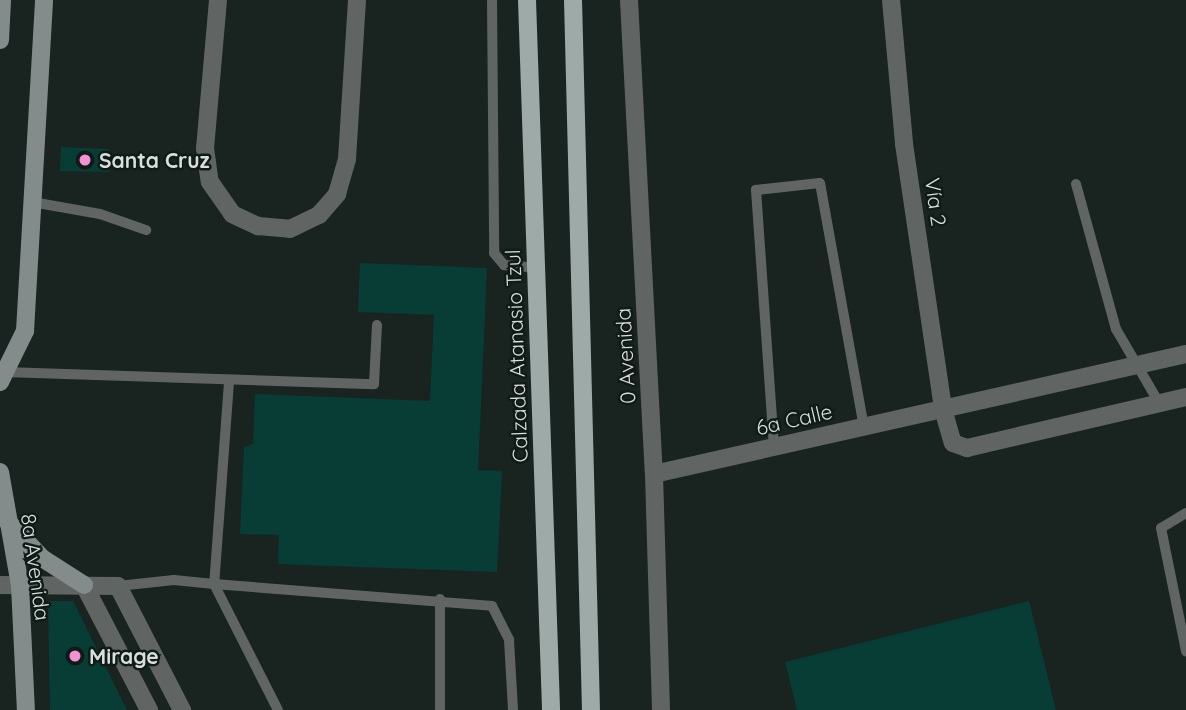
<!DOCTYPE html>
<html>
<head>
<meta charset="utf-8">
<style>
  body { margin:0 }
  #map { position:relative; width:1186px; height:710px; overflow:hidden; background:#192421; font-family:Quicksand,sans-serif }
  div>[style] { position:absolute }
  .building>* { inset:0; background:#073d35 }
  .service>* { height:10px; margin:-5px; padding:0 5px; transform-origin:5px; border-radius:5px; background:#606564 }
  .minor>* { height:18px; margin:-9px; padding:0 9px; transform-origin:9px; border-radius:9px; background:#606564 }
  .secondary>* { height:18px; margin:-9px; padding:0 9px; transform-origin:9px; border-radius:9px; background:#838c8a }
  .primary>* { height:18px; margin:-9px; padding:0 9px; transform-origin:9px; border-radius:9px; background:#9eaaa7 }
  .dots>* { width:19px; height:19px; translate:-50% -50%; box-sizing:border-box; border:4px solid #101b18; border-radius:50% }
  span { translate:-50% -50%; white-space:nowrap; text-align:center; line-height:1.15; -webkit-text-stroke:5px #101b18; paint-order:stroke }
  .poi-label { font-size:21px; color:#d7dedc; font-weight:700 }
  .left { translate:0 -50%; text-align:left }
  .street-label { font-size:21px; color:#d7dedc }
</style>
</head>
<body>
<div id="map">
  <div class="building">
    <i style="clip-path:polygon(61px 147px,109px 149px,109px 172px,60px 171px)"></i>
    <i style="clip-path:polygon(360px 263px,487px 268px,478px 470px,502px 471px,497px 572px,278px 564px,279px 535px,240px 534px,244px 447px,253px 444px,255px 394px,430px 401px,434px 315px,358px 312px)"></i>
    <i style="clip-path:polygon(48px 601px,73px 601px,127px 710px,50px 710px)"></i>
    <i style="clip-path:polygon(1029px 601px,1056px 710px,797px 710px,785px 662px)"></i>
  </div>
  <div class="service">
    <i style="left:492px;top:0;width:253px;rotate:89.5deg"></i>
    <i style="left:494px;top:253px;width:16px;rotate:50deg"></i>
    <i style="left:504px;top:265px;width:32px;rotate:5deg"></i>
    <i style="left:1076px;top:184px;width:150px;rotate:74.6deg"></i>
    <i style="left:1116px;top:329px;width:86px;rotate:59.8deg"></i>
    <i style="left:32px;top:202px;width:69px;rotate:10deg"></i>
    <i style="left:100px;top:214px;width:49px;rotate:19.2deg"></i>
    <i style="left:4px;top:372px;width:370px;rotate:1.9deg"></i>
    <i style="left:374px;top:384px;width:59px;rotate:-87.1deg"></i>
    <i style="left:229px;top:382px;width:203px;rotate:94.2deg"></i>
    <i style="left:214px;top:584px;width:279px;rotate:4.5deg"></i>
    <i style="left:492px;top:606px;width:38px;rotate:63deg"></i>
    <i style="left:509px;top:640px;width:70px;rotate:86.7deg"></i>
    <i style="left:774px;top:447px;width:258px;rotate:-94deg"></i>
    <i style="left:756px;top:190px;width:64px;rotate:-6.2deg"></i>
    <i style="left:820px;top:183px;width:248px;rotate:79.8deg"></i>
    <i style="left:1186px;top:513px;width:29px;rotate:149deg"></i>
    <i style="left:1161px;top:528px;width:126px;rotate:78.5deg"></i>
    <i style="left:118px;top:586px;width:56px;rotate:-6.1deg"></i>
    <i style="left:174px;top:580px;width:40px;rotate:5.7deg"></i>
    <i style="left:214px;top:584px;width:141px;rotate:63.1deg"></i>
    <i style="left:440px;top:599px;width:111px;rotate:90deg"></i>
  </div>
  <div class="minor">
    <i style="left:218px;top:0;width:149px;rotate:95deg"></i>
    <i style="left:205px;top:148px;width:34px;rotate:82deg"></i>
    <i style="left:210px;top:182px;width:39px;rotate:55deg"></i>
    <i style="left:232px;top:214px;width:29px;rotate:25deg"></i>
    <i style="left:258px;top:226px;width:32px;rotate:5deg"></i>
    <i style="left:290px;top:229px;width:32px;rotate:-26deg"></i>
    <i style="left:319px;top:215px;width:28px;rotate:-49deg"></i>
    <i style="left:337px;top:194px;width:36px;rotate:-74deg"></i>
    <i style="left:347px;top:159px;width:159px;rotate:-86.4deg"></i>
    <i style="left:629px;top:0;width:475px;rotate:87deg"></i>
    <i style="left:654px;top:474px;width:236px;rotate:88.3deg"></i>
    <i style="left:891px;top:0;width:145px;rotate:84.8deg"></i>
    <i style="left:904px;top:144px;width:268px;rotate:81.6deg"></i>
    <i style="left:943px;top:409px;width:35px;rotate:74deg"></i>
    <i style="left:953px;top:443px;width:15px;rotate:20deg"></i>
    <i style="left:967px;top:448px;width:225px;rotate:-13.1deg"></i>
    <i style="left:654px;top:474px;width:545px;rotate:-12.71deg"></i>
    <i style="left:0;top:585px;width:118px;rotate:0.5deg"></i>
    <i style="left:118px;top:586px;width:140px;rotate:62.7deg"></i>
    <i style="left:84px;top:585px;width:141px;rotate:62.5deg"></i>
  </div>
  <div class="secondary">
    <i style="left:0;top:40px;width:40px;rotate:-87.1deg"></i>
    <i style="left:0;top:382px;width:57px;rotate:-63.9deg"></i>
    <i style="left:25px;top:331px;width:332px;rotate:-86.7deg"></i>
    <i style="left:0;top:472px;width:115px;rotate:80deg"></i>
    <i style="left:20px;top:585px;width:125px;rotate:87.3deg"></i>
    <i style="left:8px;top:522px;width:50px;rotate:46.6deg"></i>
    <i style="left:42px;top:558px;width:50px;rotate:32.7deg"></i>
  </div>
  <div class="primary">
    <i style="left:527px;top:0;width:710px;rotate:88.06deg"></i>
    <i style="left:573px;top:0;width:710px;rotate:88.55deg"></i>
  </div>
  <div class="dots">
    <i style="left:85px;top:160px;background:#f491d4"></i>
    <i style="left:75px;top:656px;background:#f491d4"></i>
  </div>
  <div class="poi-label">
    <span class="left" style="left:99px;top:160px">Santa Cruz</span>
    <span class="left" style="left:89px;top:656px">Mirage</span>
  </div>
  <div class="street-label">
    <span style="left:936px;top:202px;rotate:82deg">Vía 2</span>
    <span style="left:516px;top:356px;rotate:-92deg">Calzada Atanasio Tzul</span>
    <span style="left:625px;top:356px;rotate:-93deg">0 Avenida</span>
    <span style="left:794px;top:419px;rotate:-13deg">6a Calle</span>
    <span style="left:36px;top:567px;rotate:82deg">8a Avenida</span>
  </div>
</div>
</body>
</html>
